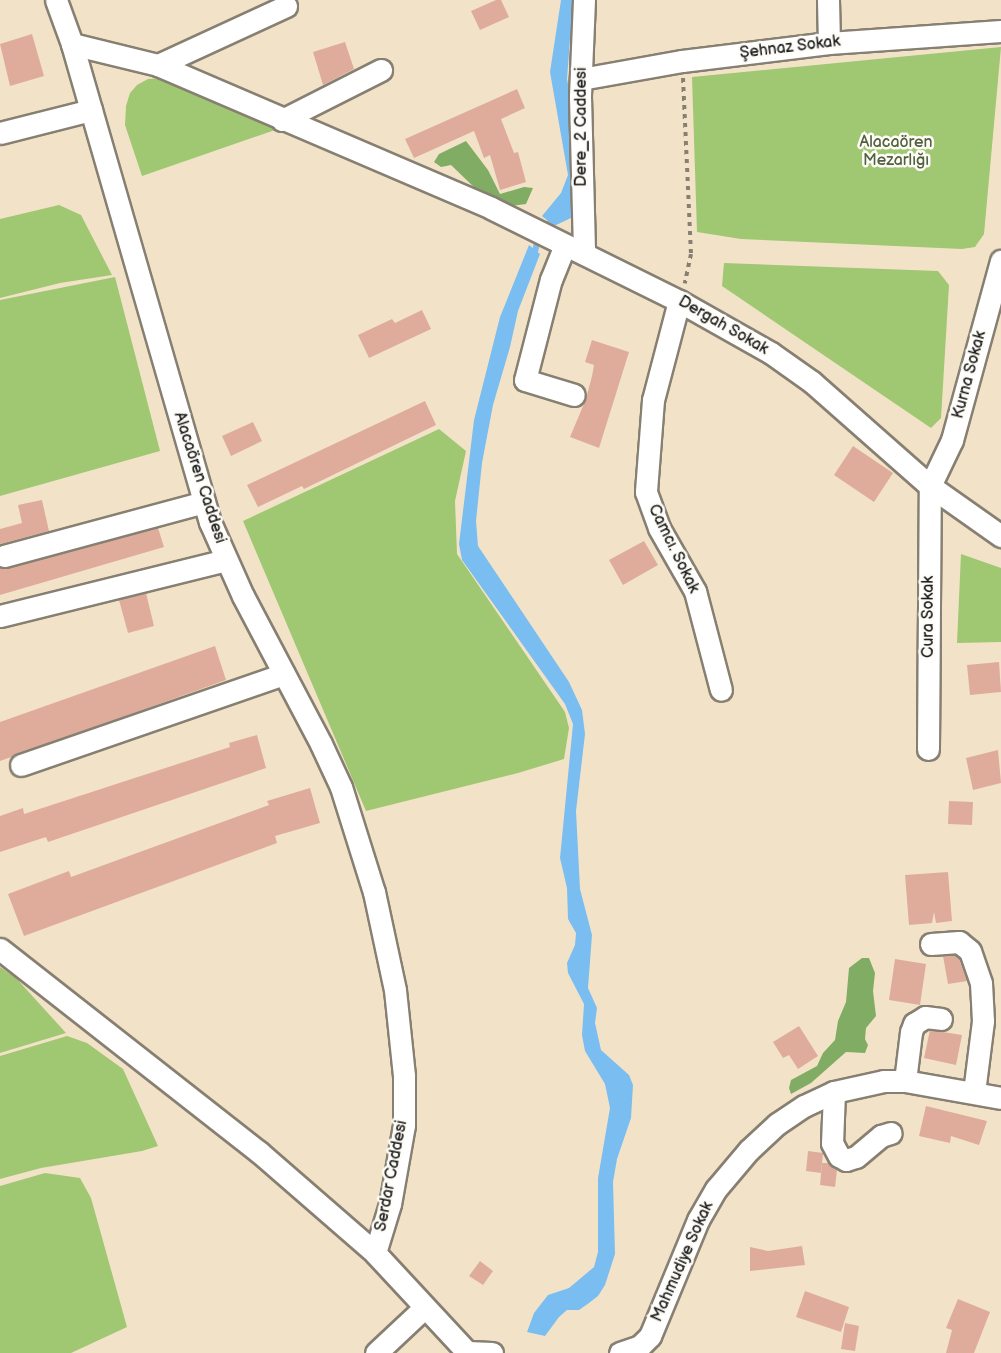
<!DOCTYPE html>
<html>
<head>
<meta charset="utf-8">
<style>
  body { margin:0 }
  #map { position:relative; width:1001px; height:1353px; overflow:hidden; background:#f2e3c8; font-family:"Balsamiq Sans",sans-serif }
  div>[style] { position:absolute }
  .green>* { inset:0; background:#a0c771 }
  .forest>* { inset:0; background:#80ac63 }
  .water>* { inset:0; background:#7abdf0 }
  .stream>* { height:6px; margin:-3px; padding:0 3px; transform-origin:3px; border-radius:3px; background:#7abdf0 }
  .building>* { inset:0; background:#dfac9c }
  .path>* { height:4px; margin-top:-2px; transform-origin:0; background:repeating-linear-gradient(90deg,#878072 0 4.5px,transparent 0 9px) }
  .roads { filter:drop-shadow(2px 0 #878072) drop-shadow(-2px 0 #878072) drop-shadow(0 2px #878072) drop-shadow(0 -2px #878072) }
  .minor>* { height:21px; margin:-10.5px; padding:0 10.5px; transform-origin:10.5px; border-radius:10.5px; background:#fff }
  span { translate:-50% -50%; white-space:nowrap; text-align:center; line-height:1.15; -webkit-text-stroke:5px #fdfcf7; paint-order:stroke }
  .street-label { font-size:16px; color:#1c1c1c }
  .park-label { font-size:16px; color:#51603e }
</style>
</head>
<body>
<div id="map">
  <div class="green">
    <i style="clip-path:polygon(1001px 47px,984px 234px,975px 247px,962px 249px,741px 239px,697px 232px,692px 77px)"></i>
    <i style="clip-path:polygon(160px 78px,278px 129px,142px 176px,125px 125px,126px 106px,130px 93px,137px 85px,148px 79px)"></i>
    <i style="clip-path:polygon(59px 205px,81px 215px,112px 275px,60px 283px,0 298px,0 219px)"></i>
    <i style="clip-path:polygon(724px 263px,938px 271px,949px 285px,941px 418px,931px 428px,722px 286px)"></i>
    <i style="clip-path:polygon(115px 277px,160px 451px,0 496px,0 300px)"></i>
    <i style="clip-path:polygon(439px 429px,466px 451px,455px 501px,457px 554px,565px 712px,569px 728px,564px 759px,518px 773px,366px 811px,243px 521px)"></i>
    <i style="clip-path:polygon(961px 554px,1001px 568px,1001px 642px,957px 643px)"></i>
    <i style="clip-path:polygon(0 967px,16px 978px,66px 1033px,0 1053px)"></i>
    <i style="clip-path:polygon(67px 1036px,87px 1043px,123px 1069px,158px 1146px,142px 1151px,41px 1168px,0 1179px,0 1056px)"></i>
    <i style="clip-path:polygon(45px 1173px,80px 1178px,91px 1198px,127px 1327px,71px 1353px,0 1353px,0 1186px)"></i>
  </div>
  <div class="forest">
    <i style="clip-path:polygon(466px 141px,488px 170px,500px 194px,524px 187px,533px 188px,526px 204px,511px 206px,477px 190px,451px 165px,441px 167px,434px 162px,439px 154px)"></i>
    <i style="clip-path:polygon(862px 958px,869px 958px,875px 973px,873px 991px,876px 1016px,866px 1028px,865px 1039px,868px 1045px,865px 1053px,846px 1052px,811px 1083px,791px 1094px,789px 1088px,791px 1080px,817px 1066px,823px 1053px,835px 1040px,838px 1021px,846px 1002px,849px 968px)"></i>
  </div>
  <div class="water">
    <i style="clip-path:polygon(561px 0,573px 0,567px 79px,575px 120px,577px 202px,571px 218px,554px 226px,542px 216px,561px 193px,568px 175px,550px 72px)"></i>
    <i style="clip-path:polygon(529px 245px,540px 254px,518px 311px,510px 347px,493px 405px,482px 463px,476px 521px,478px 546px,569px 682px,582px 710px,585px 734px,576px 811px,580px 889px,592px 935px,588px 988px,597px 1008px,595px 1023px,601px 1050px,629px 1075px,633px 1085px,631px 1118px,617px 1159px,613px 1182px,615px 1254px,605px 1285px,598px 1296px,589px 1303px,579px 1310px,567px 1310px,559px 1317px,545px 1336px,527px 1332px,534px 1313px,548px 1295px,569px 1288px,594px 1267px,598px 1252px,598px 1178px,610px 1108px,605px 1084px,585px 1051px,582px 1035px,584px 1004px,568px 973px,567px 963px,575px 945px,576px 933px,568px 919px,567px 888px,560px 858px,573px 724px,565px 704px,462px 560px,459px 544px,474px 420px,500px 317px)"></i>
  </div>
  <div class="stream">
    <i style="left:534px;top:256px;width:17px;rotate:-77deg"></i>
    <i style="left:538px;top:239px;width:26px;rotate:-54deg"></i>
  </div>
  <div class="building">
    <i style="clip-path:polygon(496px 0,501px 0,509px 17px,480px 30px,471px 11px)"></i>
    <i style="clip-path:polygon(32px 34px,44px 76px,10px 86px,0 44px)"></i>
    <i style="clip-path:polygon(345px 42px,354px 69px,323px 85px,313px 52px)"></i>
    <i style="clip-path:polygon(517px 89px,525px 108px,501px 119px,514px 153px,518px 152px,526px 182px,500px 190px,490px 155px,484px 158px,474px 131px,414px 158px,405px 139px)"></i>
    <i style="clip-path:polygon(422px 310px,431px 329px,369px 358px,358px 335px,392px 319px,395px 323px)"></i>
    <i style="clip-path:polygon(592px 340px,629px 352px,599px 448px,570px 437px,586px 399px,592px 376px,594px 365px,585px 362px)"></i>
    <i style="clip-path:polygon(425px 401px,436px 425px,304px 489px,302px 486px,258px 507px,247px 485px)"></i>
    <i style="clip-path:polygon(253px 422px,262px 441px,231px 456px,222px 436px)"></i>
    <i style="clip-path:polygon(853px 446px,893px 473px,874px 502px,834px 475px)"></i>
    <i style="clip-path:polygon(42px 500px,49px 531px,0 544px,0 529px,22px 523px,18px 505px)"></i>
    <i style="clip-path:polygon(158px 528px,164px 547px,0 595px,0 568px,7px 568px)"></i>
    <i style="clip-path:polygon(644px 541px,658px 565px,623px 585px,609px 560px)"></i>
    <i style="clip-path:polygon(146px 593px,154px 626px,128px 633px,119px 600px)"></i>
    <i style="clip-path:polygon(215px 646px,226px 680px,0 761px,0 722px)"></i>
    <i style="clip-path:polygon(999px 662px,1001px 692px,970px 695px,967px 665px)"></i>
    <i style="clip-path:polygon(257px 735px,266px 768px,48px 842px,46px 837px,0 852px,0 816px,23px 808px,24px 814px,230px 747px,229px 743px)"></i>
    <i style="clip-path:polygon(998px 750px,1001px 783px,973px 790px,966px 758px)"></i>
    <i style="clip-path:polygon(310px 788px,320px 823px,275px 836px,277px 843px,24px 936px,8px 894px,69px 871px,71px 877px,269px 805px,267px 801px)"></i>
    <i style="clip-path:polygon(949px 801px,973px 802px,972px 825px,948px 824px)"></i>
    <i style="clip-path:polygon(948px 872px,952px 921px,936px 923px,934px 912px,932px 923px,909px 925px,905px 875px)"></i>
    <i style="clip-path:polygon(955px 955px,959px 959px,967px 981px,948px 984px,943px 956px)"></i>
    <i style="clip-path:polygon(895px 959px,926px 964px,920px 1005px,889px 1000px)"></i>
    <i style="clip-path:polygon(799px 1026px,818px 1056px,798px 1069px,789px 1055px,783px 1058px,773px 1042px)"></i>
    <i style="clip-path:polygon(930px 1030px,962px 1035px,956px 1065px,924px 1058px)"></i>
    <i style="clip-path:polygon(926px 1106px,987px 1121px,979px 1145px,951px 1136px,950px 1143px,919px 1136px)"></i>
    <i style="clip-path:polygon(808px 1151px,823px 1153px,821px 1173px,806px 1171px)"></i>
    <i style="clip-path:polygon(822px 1163px,829px 1163px,837px 1170px,835px 1187px,820px 1185px)"></i>
    <i style="clip-path:polygon(802px 1246px,805px 1265px,750px 1271px,750px 1247px,768px 1251px)"></i>
    <i style="clip-path:polygon(480px 1261px,493px 1271px,483px 1285px,469px 1276px)"></i>
    <i style="clip-path:polygon(805px 1291px,849px 1307px,841px 1332px,796px 1317px)"></i>
    <i style="clip-path:polygon(958px 1299px,990px 1312px,974px 1353px,946px 1353px,952px 1330px,946px 1328px)"></i>
    <i style="clip-path:polygon(845px 1323px,859px 1326px,855px 1351px,841px 1349px)"></i>
  </div>
  <div class="path">
    <i style="left:683px;top:78px;width:176px;rotate:87.4deg"></i>
    <i style="left:691px;top:254px;width:30px;rotate:102deg"></i>
  </div>
  <div class="roads">
    <div class="minor">
      <i style="left:56px;top:0;width:47px;rotate:70deg"></i>
      <i style="left:72px;top:44px;width:498px;rotate:73.9deg"></i>
      <i style="left:210px;top:522px;width:81px;rotate:66deg"></i>
      <i style="left:243px;top:596px;width:167px;rotate:62.2deg"></i>
      <i style="left:321px;top:744px;width:47px;rotate:65.1deg"></i>
      <i style="left:341px;top:787px;width:110px;rotate:72.6deg"></i>
      <i style="left:374px;top:892px;width:100px;rotate:77.9deg"></i>
      <i style="left:395px;top:990px;width:85px;rotate:84deg"></i>
      <i style="left:404px;top:1075px;width:50px;rotate:90deg"></i>
      <i style="left:404px;top:1125px;width:80px;rotate:100deg"></i>
      <i style="left:390px;top:1204px;width:51px;rotate:107deg"></i>
      <i style="left:375px;top:1253px;width:137px;rotate:47.1deg"></i>
      <i style="left:584px;top:0;width:97px;rotate:92.4deg"></i>
      <i style="left:580px;top:97px;width:157px;rotate:88.5deg"></i>
      <i style="left:828px;top:0;width:43px;rotate:88.7deg"></i>
      <i style="left:72px;top:44px;width:89px;rotate:13.7deg"></i>
      <i style="left:158px;top:65px;width:362px;rotate:23.2deg"></i>
      <i style="left:491px;top:208px;width:210px;rotate:26.3deg"></i>
      <i style="left:679px;top:301px;width:106px;rotate:29.5deg"></i>
      <i style="left:771px;top:353px;width:50px;rotate:35.3deg"></i>
      <i style="left:812px;top:382px;width:157px;rotate:41.4deg"></i>
      <i style="left:930px;top:486px;width:87px;rotate:35.2deg"></i>
      <i style="left:158px;top:65px;width:141px;rotate:-24.7deg"></i>
      <i style="left:581px;top:79px;width:103px;rotate:-10.1deg"></i>
      <i style="left:682px;top:61px;width:148px;rotate:-7deg"></i>
      <i style="left:829px;top:43px;width:172px;rotate:-4deg"></i>
      <i style="left:282px;top:120px;width:111px;rotate:-26.8deg"></i>
      <i style="left:0;top:133px;width:94px;rotate:-14.2deg"></i>
      <i style="left:565px;top:245px;width:37px;rotate:112deg"></i>
      <i style="left:551px;top:279px;width:104px;rotate:104.4deg"></i>
      <i style="left:525px;top:380px;width:51px;rotate:17deg"></i>
      <i style="left:679px;top:301px;width:102px;rotate:104.7deg"></i>
      <i style="left:653px;top:400px;width:92px;rotate:94.4deg"></i>
      <i style="left:646px;top:492px;width:38px;rotate:70deg"></i>
      <i style="left:659px;top:528px;width:73px;rotate:60.3deg"></i>
      <i style="left:695px;top:591px;width:102px;rotate:75.3deg"></i>
      <i style="left:4px;top:556px;width:207px;rotate:-15.1deg"></i>
      <i style="left:0;top:616px;width:233px;rotate:-13.9deg"></i>
      <i style="left:928px;top:749px;width:263px;rotate:-89.6deg"></i>
      <i style="left:930px;top:486px;width:51px;rotate:-64.4deg"></i>
      <i style="left:952px;top:440px;width:186px;rotate:-74.7deg"></i>
      <i style="left:21px;top:765px;width:278px;rotate:-19.1deg"></i>
      <i style="left:931px;top:944px;width:28px;rotate:-4deg"></i>
      <i style="left:959px;top:942px;width:14px;rotate:39deg"></i>
      <i style="left:970px;top:951px;width:34px;rotate:71deg"></i>
      <i style="left:981px;top:983px;width:38px;rotate:87deg"></i>
      <i style="left:983px;top:1021px;width:72px;rotate:97.2deg"></i>
      <i style="left:0;top:949px;width:329px;rotate:38.1deg"></i>
      <i style="left:259px;top:1152px;width:154px;rotate:41deg"></i>
      <i style="left:905px;top:1081px;width:49px;rotate:-83deg"></i>
      <i style="left:911px;top:1032px;width:9px;rotate:-69deg"></i>
      <i style="left:914px;top:1024px;width:13px;rotate:-32deg"></i>
      <i style="left:925px;top:1017px;width:16px;rotate:7deg"></i>
      <i style="left:834px;top:1092px;width:51px;rotate:92.2deg"></i>
      <i style="left:832px;top:1143px;width:15px;rotate:62deg"></i>
      <i style="left:839px;top:1156px;width:8px;rotate:30deg"></i>
      <i style="left:846px;top:1160px;width:10px;rotate:-17deg"></i>
      <i style="left:856px;top:1157px;width:33px;rotate:-40deg"></i>
      <i style="left:881px;top:1136px;width:10px;rotate:-17deg"></i>
      <i style="left:467px;top:1352px;width:25px;rotate:2deg"></i>
      <i style="left:376px;top:1353px;width:66px;rotate:-43.2deg"></i>
      <i style="left:620px;top:1353px;width:21px;rotate:-19deg"></i>
      <i style="left:640px;top:1346px;width:14px;rotate:-45deg"></i>
      <i style="left:650px;top:1336px;width:126px;rotate:-67.5deg"></i>
      <i style="left:698px;top:1220px;width:36px;rotate:-60deg"></i>
      <i style="left:716px;top:1189px;width:51px;rotate:-49.8deg"></i>
      <i style="left:749px;top:1150px;width:38px;rotate:-43deg"></i>
      <i style="left:777px;top:1124px;width:32px;rotate:-34deg"></i>
      <i style="left:804px;top:1106px;width:33px;rotate:-25deg"></i>
      <i style="left:834px;top:1092px;width:51px;rotate:-12.4deg"></i>
      <i style="left:884px;top:1081px;width:21px"></i>
      <i style="left:905px;top:1081px;width:97px;rotate:10deg"></i>
    </div>
  </div>
  <div class="street-label">
    <span style="left:790px;top:48px;rotate:-7deg">Şehnaz Sokak</span>
    <span style="left:582px;top:127px;rotate:-90deg">Dere_2 Caddesi</span>
    <span style="left:723px;top:326px;rotate:30deg">Dergah Sokak</span>
    <span style="left:970px;top:375px;rotate:-75deg">Kurna Sokak</span>
    <span style="left:199px;top:478px;rotate:72deg">Alacaören Caddesi</span>
    <span style="left:673px;top:549px;rotate:64deg">Camcı. Sokak</span>
    <span style="left:929px;top:617px;rotate:-90deg">Cura Sokak</span>
    <span style="left:392px;top:1176px;rotate:-79deg">Serdar Caddesi</span>
    <span style="left:683px;top:1262px;rotate:-66deg">Mahmudiye Sokak</span>
  </div>
  <div class="park-label">
    <span style="left:896px;top:152px">Alacaören<br>Mezarlığı</span>
  </div>
</div>
</body>
</html>
